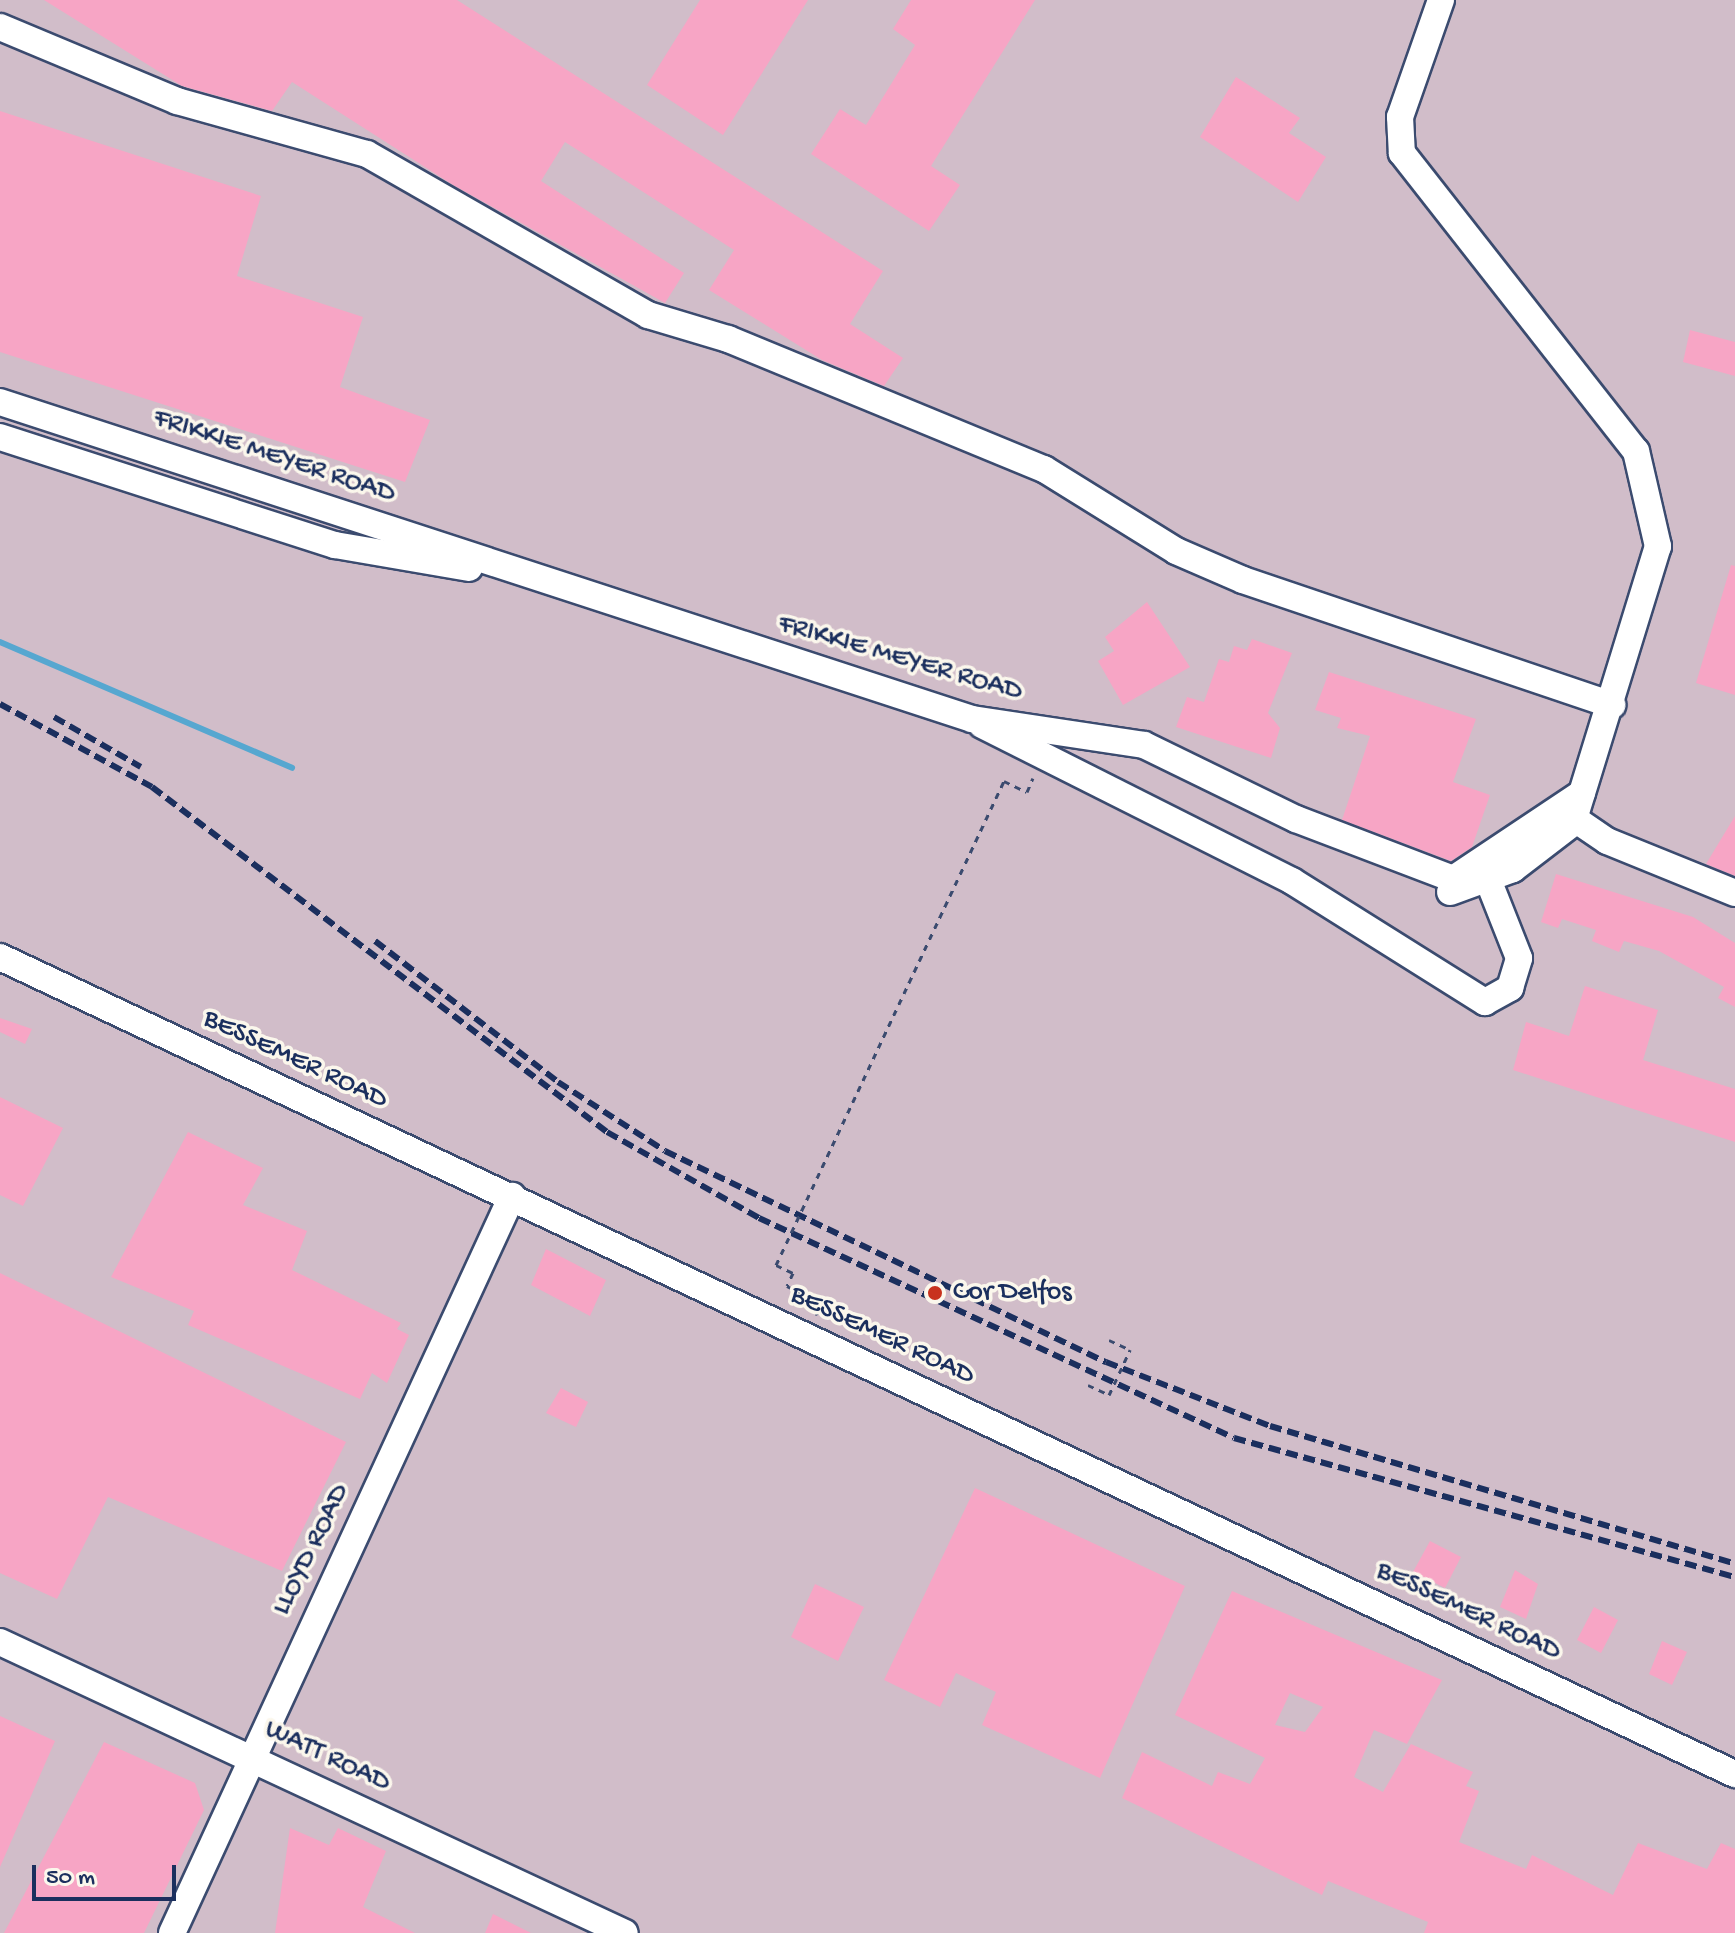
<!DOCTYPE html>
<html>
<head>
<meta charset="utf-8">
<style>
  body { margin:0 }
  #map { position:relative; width:1735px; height:1933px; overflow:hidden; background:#f3e9d1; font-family:"Gochi Hand",sans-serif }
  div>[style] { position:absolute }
  .industrial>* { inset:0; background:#d1bdc9 }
  .stream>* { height:6px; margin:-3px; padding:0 3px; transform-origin:3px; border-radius:3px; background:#56a7d0 }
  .building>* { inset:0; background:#f7a5c5 }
  .path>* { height:3px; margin-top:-1.5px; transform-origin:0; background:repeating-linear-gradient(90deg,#3b4b6f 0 6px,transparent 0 12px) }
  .roads { filter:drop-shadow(2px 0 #3b4b6f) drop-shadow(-2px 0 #3b4b6f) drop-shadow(0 2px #3b4b6f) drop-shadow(0 -2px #3b4b6f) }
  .minor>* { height:26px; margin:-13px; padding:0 13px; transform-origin:13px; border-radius:13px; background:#fff }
  .rail>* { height:6px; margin-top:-3px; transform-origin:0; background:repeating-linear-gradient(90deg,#1b2f5e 0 12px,transparent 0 18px) }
  .path-bridge>* { height:3px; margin-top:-1.5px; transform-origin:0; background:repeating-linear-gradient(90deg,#3b4b6f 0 6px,transparent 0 12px) }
  .dots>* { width:22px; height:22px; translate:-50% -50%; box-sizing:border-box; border:4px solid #fbf7ec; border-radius:50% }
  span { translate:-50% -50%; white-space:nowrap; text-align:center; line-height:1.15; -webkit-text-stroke:7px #fbf7ec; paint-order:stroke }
  .street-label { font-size:28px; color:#1b2f5e }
  .poi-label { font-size:28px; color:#1b2f5e }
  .left { translate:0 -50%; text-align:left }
  .scale { position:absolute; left:32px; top:1865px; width:144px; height:36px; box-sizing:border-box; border:4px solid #1b2f5e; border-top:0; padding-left:10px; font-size:24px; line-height:28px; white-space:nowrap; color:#1b2f5e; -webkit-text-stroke:6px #fbf7ec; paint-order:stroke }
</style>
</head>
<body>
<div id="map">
  <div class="industrial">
    <i style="clip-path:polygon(0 0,1735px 0,1735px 1933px,0 1933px)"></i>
  </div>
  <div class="stream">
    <i style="left:0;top:642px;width:318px;rotate:23.3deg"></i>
  </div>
  <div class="building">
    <i style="clip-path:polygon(44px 0,457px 0,883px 271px,850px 324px,903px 358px,884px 386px,822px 360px,709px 290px,734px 250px,565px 142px,541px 181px,684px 273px,665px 303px,453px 185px,292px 82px,272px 111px,182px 86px)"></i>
    <i style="clip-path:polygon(700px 0,808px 0,723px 135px,647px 85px)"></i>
    <i style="clip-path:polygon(911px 0,1035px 0,931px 166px,960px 185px,929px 231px,811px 154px,840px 109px,866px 125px,915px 45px,893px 29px)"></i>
    <i style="clip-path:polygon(1236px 77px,1300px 118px,1289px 133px,1326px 157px,1298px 202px,1200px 137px)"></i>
    <i style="clip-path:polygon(0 111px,261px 196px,237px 276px,363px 317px,340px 387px,430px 420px,405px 482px,0 352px)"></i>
    <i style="clip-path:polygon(1690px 330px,1735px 342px,1735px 376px,1683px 362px)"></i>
    <i style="clip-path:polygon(1731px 565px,1735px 566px,1735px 695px,1696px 683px)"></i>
    <i style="clip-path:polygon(1147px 602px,1190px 667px,1123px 705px,1098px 661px,1114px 651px,1105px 637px)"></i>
    <i style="clip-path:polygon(1252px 639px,1292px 653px,1268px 713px,1280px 728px,1271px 758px,1176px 727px,1187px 697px,1204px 702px,1219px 659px,1229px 662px,1234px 646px,1247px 650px)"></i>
    <i style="clip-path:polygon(1329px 672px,1476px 719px,1453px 782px,1490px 795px,1472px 847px,1451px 861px,1342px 820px,1370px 736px,1337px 728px,1341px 718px,1315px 710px)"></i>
    <i style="clip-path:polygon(1735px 816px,1735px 876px,1706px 864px)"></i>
    <i style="clip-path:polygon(1556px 874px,1693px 917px,1735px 943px,1735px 1007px,1718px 998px,1724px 987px,1659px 951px,1624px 941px,1619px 952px,1592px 941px,1596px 930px,1562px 919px,1558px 928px,1541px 922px)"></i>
    <i style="clip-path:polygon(1585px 986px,1658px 1010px,1643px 1060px,1735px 1089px,1735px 1142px,1513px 1070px,1526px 1022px,1569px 1036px)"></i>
    <i style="clip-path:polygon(0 1018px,32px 1029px,25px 1044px,0 1032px)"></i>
    <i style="clip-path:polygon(0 1097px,63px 1128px,23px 1206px,0 1195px)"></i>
    <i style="clip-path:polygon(188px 1132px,263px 1168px,243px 1205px,307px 1231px,292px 1270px,401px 1323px,397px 1329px,409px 1335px,387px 1383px,372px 1373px,360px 1399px,188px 1325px,194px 1311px,111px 1277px)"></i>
    <i style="clip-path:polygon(546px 1249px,606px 1280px,590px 1316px,531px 1285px)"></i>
    <i style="clip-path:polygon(0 1273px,346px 1442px,282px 1571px,108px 1497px,57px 1599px,0 1573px)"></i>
    <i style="clip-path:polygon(561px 1388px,588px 1402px,576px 1427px,546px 1413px)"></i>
    <i style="clip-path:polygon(975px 1488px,1185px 1586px,1100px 1778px,982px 1725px,996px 1692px,956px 1673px,940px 1707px,884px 1680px)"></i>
    <i style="clip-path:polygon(1430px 1541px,1461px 1557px,1445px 1588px,1413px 1572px)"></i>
    <i style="clip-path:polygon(1515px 1570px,1538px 1584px,1526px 1619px,1500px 1607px)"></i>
    <i style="clip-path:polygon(815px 1584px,864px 1607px,838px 1661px,791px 1637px)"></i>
    <i style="clip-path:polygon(evenodd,1232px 1591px,1442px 1680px,1407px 1744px,1374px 1730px,1354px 1777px,1383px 1792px,1411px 1744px,1473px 1772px,1466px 1786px,1479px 1791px,1459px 1842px,1526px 1869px,1532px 1855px,1613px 1895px,1638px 1843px,1707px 1869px,1721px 1843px,1735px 1849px,1735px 1933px,1424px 1933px,1428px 1922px,1328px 1881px,1322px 1895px,1122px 1798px,1142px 1752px,1212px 1786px,1218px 1772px,1250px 1784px,1265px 1758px,1175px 1715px,1232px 1591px,1290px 1693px,1323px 1707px,1305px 1732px,1275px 1725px,1290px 1693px)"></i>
    <i style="clip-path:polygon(1594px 1607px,1618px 1620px,1601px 1653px,1577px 1640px)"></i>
    <i style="clip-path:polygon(1662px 1641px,1687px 1652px,1672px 1685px,1649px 1674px)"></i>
    <i style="clip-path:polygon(0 1716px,55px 1741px,0 1867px)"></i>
    <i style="clip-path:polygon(104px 1742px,195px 1783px,204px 1810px,144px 1933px,4px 1933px)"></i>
    <i style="clip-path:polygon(290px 1828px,329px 1845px,338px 1828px,386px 1851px,363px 1907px,415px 1933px,275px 1933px)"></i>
    <i style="clip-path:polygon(493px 1914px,531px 1933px,485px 1933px)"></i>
  </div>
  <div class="path">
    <i style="left:1004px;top:781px;width:25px;rotate:26deg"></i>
    <i style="left:1027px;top:792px;width:15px;rotate:-67deg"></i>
    <i style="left:776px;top:1265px;width:19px;rotate:25deg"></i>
    <i style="left:793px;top:1273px;width:14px;rotate:115deg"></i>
    <i style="left:787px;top:1286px;width:27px;rotate:28deg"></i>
    <i style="left:811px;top:1299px;width:17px;rotate:69deg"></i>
    <i style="left:1109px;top:1340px;width:23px;rotate:25deg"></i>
    <i style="left:1088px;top:1385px;width:23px;rotate:25deg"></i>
  </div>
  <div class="roads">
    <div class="minor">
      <i style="left:1441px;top:0;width:124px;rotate:109.3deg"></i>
      <i style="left:1400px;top:117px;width:36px;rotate:87deg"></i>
      <i style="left:1402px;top:153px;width:379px;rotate:51.9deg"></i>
      <i style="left:1636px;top:451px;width:98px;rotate:77deg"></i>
      <i style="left:1658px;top:546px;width:290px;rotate:107.1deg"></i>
      <i style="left:1573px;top:823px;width:76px;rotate:142.5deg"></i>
      <i style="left:1513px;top:869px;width:67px;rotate:159.9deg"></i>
      <i style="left:0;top:27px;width:192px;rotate:22.7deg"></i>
      <i style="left:177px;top:101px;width:197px;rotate:15.6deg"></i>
      <i style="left:367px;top:154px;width:324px;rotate:29.8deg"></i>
      <i style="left:648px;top:315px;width:84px;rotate:16.7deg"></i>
      <i style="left:728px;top:339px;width:342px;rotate:22.4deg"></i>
      <i style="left:1044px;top:469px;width:155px;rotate:31.8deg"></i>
      <i style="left:1176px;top:551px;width:73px;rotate:23.4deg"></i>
      <i style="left:1243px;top:580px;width:390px;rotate:18.7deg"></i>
      <i style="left:0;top:402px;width:1022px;rotate:18.06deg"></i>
      <i style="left:972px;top:719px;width:174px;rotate:8.6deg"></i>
      <i style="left:1144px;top:745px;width:169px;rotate:26deg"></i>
      <i style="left:1296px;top:819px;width:168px;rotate:20.9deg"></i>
      <i style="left:1453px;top:879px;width:155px;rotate:-33.7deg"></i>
      <i style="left:0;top:437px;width:352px;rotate:17.9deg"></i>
      <i style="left:335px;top:545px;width:136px;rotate:9.7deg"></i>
      <i style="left:982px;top:725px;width:347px;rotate:26.7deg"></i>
      <i style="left:1292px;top:881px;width:228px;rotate:32.1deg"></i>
      <i style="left:1485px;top:1002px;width:29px;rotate:-29deg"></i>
      <i style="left:1510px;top:988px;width:31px;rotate:-73deg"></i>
      <i style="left:1519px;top:958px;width:98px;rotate:-111.6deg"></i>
      <i style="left:1563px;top:811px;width:53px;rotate:34.3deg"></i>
      <i style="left:1607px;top:841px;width:138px;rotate:22.1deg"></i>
      <i style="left:0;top:957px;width:1918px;rotate:25.22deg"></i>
      <i style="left:0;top:1642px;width:689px;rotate:24.97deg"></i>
      <i style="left:172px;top:1933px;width:812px;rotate:-65.23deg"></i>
    </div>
  </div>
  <div class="rail">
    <i style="left:0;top:704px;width:173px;rotate:28.6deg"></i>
    <i style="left:152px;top:787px;width:571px;rotate:37.17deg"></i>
    <i style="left:607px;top:1132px;width:175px;rotate:29.5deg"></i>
    <i style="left:759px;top:1218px;width:523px;rotate:24.85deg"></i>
    <i style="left:1234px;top:1438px;width:520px;rotate:15.51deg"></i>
    <i style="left:54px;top:717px;width:100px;rotate:29.9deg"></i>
    <i style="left:375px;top:941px;width:231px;rotate:37.6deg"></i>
    <i style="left:558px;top:1082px;width:127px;rotate:32.8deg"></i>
    <i style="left:665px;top:1151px;width:489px;rotate:25.6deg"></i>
    <i style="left:1106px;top:1362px;width:176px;rotate:21.3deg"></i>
    <i style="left:1270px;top:1426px;width:485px;rotate:16.5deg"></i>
  </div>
  <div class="path-bridge">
    <i style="left:776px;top:1265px;width:535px;rotate:-64.78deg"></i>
    <i style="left:1109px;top:1395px;width:50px;rotate:-65deg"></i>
  </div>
  <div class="dots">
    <i style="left:935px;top:1293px;background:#c8321e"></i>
  </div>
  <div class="street-label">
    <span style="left:274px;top:457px;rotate:18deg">FRIKKIE MEYER ROAD</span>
    <span style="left:900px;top:659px;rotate:16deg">FRIKKIE MEYER ROAD</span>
    <span style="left:295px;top:1060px;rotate:25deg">BESSEMER ROAD</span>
    <span style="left:882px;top:1336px;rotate:25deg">BESSEMER ROAD</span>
    <span style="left:312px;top:1550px;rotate:-64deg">LLOYD ROAD</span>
    <span style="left:1468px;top:1612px;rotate:25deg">BESSEMER ROAD</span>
    <span style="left:327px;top:1757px;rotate:25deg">WATT ROAD</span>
  </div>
  <div class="poi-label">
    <span class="left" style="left:953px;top:1293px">Cor Delfos</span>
  </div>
  <div class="scale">50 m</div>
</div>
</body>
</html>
